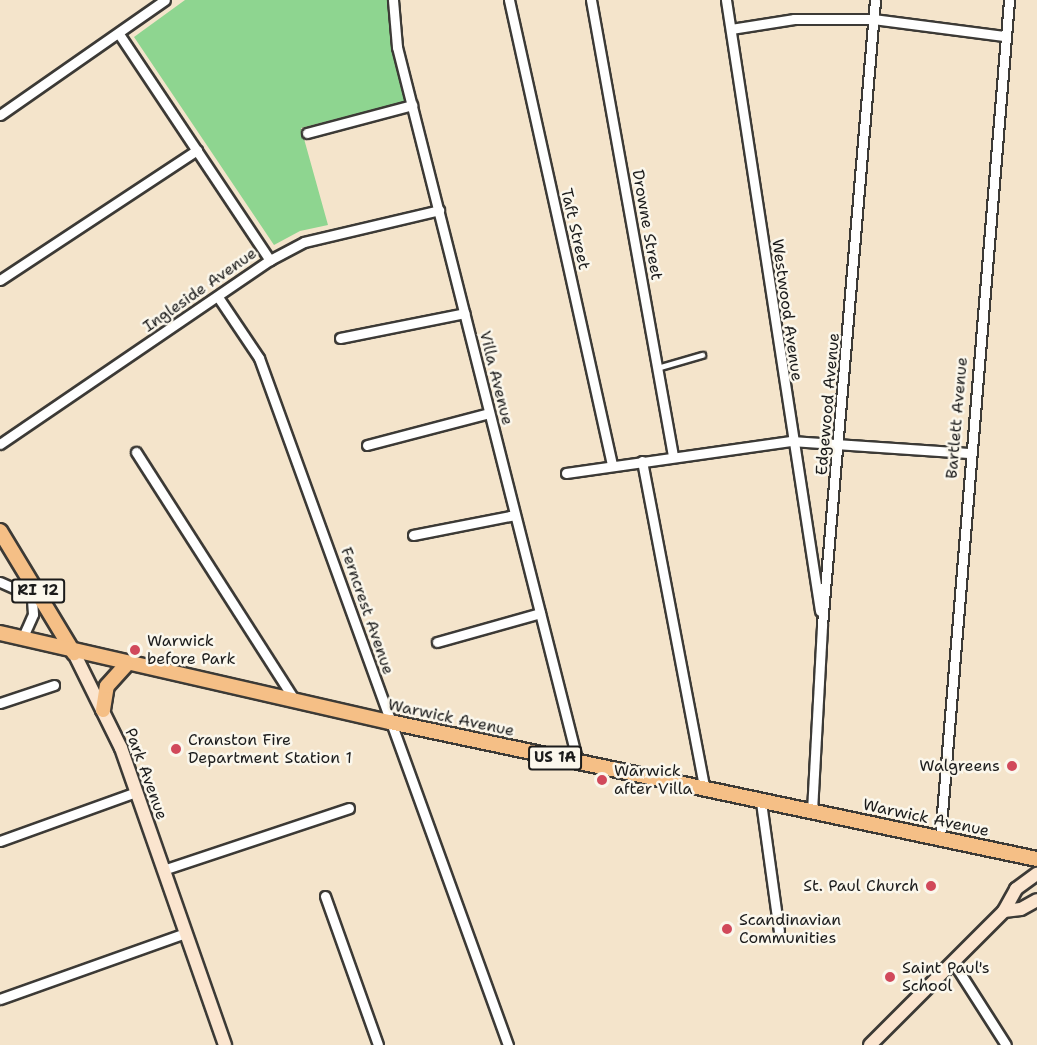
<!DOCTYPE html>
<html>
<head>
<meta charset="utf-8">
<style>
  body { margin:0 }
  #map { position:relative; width:1037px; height:1045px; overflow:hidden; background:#f4e4cb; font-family:"Shantell Sans",sans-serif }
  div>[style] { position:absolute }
  .green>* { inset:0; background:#8ed590 }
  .roads { filter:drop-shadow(2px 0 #3c3a36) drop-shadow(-2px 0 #3c3a36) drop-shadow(0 2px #3c3a36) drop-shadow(0 -2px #3c3a36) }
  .service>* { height:4.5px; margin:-2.25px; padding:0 2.25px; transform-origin:2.25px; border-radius:2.25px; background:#fff }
  .minor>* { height:9px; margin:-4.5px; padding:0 4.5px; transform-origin:4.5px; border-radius:4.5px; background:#fff }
  .secondary>* { height:12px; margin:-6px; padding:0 6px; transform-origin:6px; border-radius:6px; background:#fbe5cf }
  .primary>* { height:14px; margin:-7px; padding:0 7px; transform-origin:7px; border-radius:7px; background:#f5bf86 }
  .dots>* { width:16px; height:16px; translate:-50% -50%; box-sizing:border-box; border:3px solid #fbf7ec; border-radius:50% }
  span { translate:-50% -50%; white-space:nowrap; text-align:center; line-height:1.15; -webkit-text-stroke:5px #fbf7ec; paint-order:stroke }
  .shield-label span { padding:2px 4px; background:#fbf7ec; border:2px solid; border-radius:4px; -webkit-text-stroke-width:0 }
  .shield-label { font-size:15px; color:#1c1c1c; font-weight:700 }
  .street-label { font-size:16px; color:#1c1c1c }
  .poi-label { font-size:16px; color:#1c1c1c }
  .left { translate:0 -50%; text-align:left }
  .right { translate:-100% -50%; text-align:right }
</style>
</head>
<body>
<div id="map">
  <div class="green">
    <i style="clip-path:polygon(185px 0,388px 0,393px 46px,406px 101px,301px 128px,328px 225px,300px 231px,274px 245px,134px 37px)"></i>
  </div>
  <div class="roads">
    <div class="service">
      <i style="left:657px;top:368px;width:47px;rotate:-16.1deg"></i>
    </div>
    <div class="minor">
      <i style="left:393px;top:0;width:47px;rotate:85.1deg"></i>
      <i style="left:397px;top:47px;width:739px;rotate:75.81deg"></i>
      <i style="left:509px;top:0;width:476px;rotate:77.5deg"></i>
      <i style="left:591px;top:0;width:463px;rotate:79.8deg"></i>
      <i style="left:726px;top:0;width:618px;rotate:81.25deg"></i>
      <i style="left:731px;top:29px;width:64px;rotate:-9deg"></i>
      <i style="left:794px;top:19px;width:79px"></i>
      <i style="left:873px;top:19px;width:132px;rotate:7.4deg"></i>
      <i style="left:119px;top:34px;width:272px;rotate:56.3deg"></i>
      <i style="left:0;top:115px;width:201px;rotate:-34.9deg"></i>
      <i style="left:307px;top:133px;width:109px;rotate:-14.9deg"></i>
      <i style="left:0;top:280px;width:236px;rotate:-33.4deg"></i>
      <i style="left:218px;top:297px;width:73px;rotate:56.1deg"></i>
      <i style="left:259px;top:358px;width:731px;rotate:70.08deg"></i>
      <i style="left:340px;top:338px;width:127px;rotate:-11.3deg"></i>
      <i style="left:0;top:444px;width:327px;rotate:-34.3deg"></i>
      <i style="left:270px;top:260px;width:38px;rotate:-28deg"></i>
      <i style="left:304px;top:242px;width:139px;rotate:-13.3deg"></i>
      <i style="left:367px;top:445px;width:126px;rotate:-14.7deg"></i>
      <i style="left:136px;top:452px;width:295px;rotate:57.4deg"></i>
      <i style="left:642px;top:461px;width:335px;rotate:79.2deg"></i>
      <i style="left:566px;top:473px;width:227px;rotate:-8.1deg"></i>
      <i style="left:791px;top:441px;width:178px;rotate:3.9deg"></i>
      <i style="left:413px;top:535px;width:104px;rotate:-11.1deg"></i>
      <i style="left:0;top:582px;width:35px;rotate:24deg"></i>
      <i style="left:22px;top:639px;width:27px;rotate:-66deg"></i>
      <i style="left:33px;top:614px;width:28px;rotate:-94deg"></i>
      <i style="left:437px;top:642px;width:107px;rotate:-15.7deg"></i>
      <i style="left:0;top:703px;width:57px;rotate:-18.4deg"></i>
      <i style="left:761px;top:802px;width:130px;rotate:82.1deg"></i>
      <i style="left:812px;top:811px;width:186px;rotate:-86.9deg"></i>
      <i style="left:822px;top:625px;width:627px;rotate:-85.15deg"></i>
      <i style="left:940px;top:838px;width:841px;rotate:-85.29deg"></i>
      <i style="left:0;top:841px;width:145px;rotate:-19.8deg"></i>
      <i style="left:163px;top:870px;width:196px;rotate:-18.4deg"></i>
      <i style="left:325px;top:896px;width:158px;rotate:70.4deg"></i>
      <i style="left:953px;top:962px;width:98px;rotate:57.4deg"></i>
      <i style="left:0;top:999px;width:196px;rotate:-19.6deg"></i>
    </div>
    <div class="secondary">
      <i style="left:74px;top:653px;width:106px;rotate:63.7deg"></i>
      <i style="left:121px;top:748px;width:315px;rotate:70.7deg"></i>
      <i style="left:1004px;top:911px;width:17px;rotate:-7deg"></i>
      <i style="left:1021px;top:909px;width:18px;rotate:-29deg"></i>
      <i style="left:870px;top:1045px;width:190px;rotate:-45deg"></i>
      <i style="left:1004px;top:911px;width:25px;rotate:-61deg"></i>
      <i style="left:1016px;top:889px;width:26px;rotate:-36deg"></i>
    </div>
    <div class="primary">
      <i style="left:0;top:531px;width:143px;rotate:58.8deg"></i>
      <i style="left:0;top:633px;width:400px;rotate:12.9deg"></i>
      <i style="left:390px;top:722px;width:661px;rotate:11.96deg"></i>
      <i style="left:103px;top:710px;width:24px;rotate:-81deg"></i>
      <i style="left:107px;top:686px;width:28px;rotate:-48deg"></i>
    </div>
  </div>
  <div class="dots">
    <i style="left:135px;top:650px;background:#d1495b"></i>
    <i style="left:176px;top:749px;background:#d1495b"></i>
    <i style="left:1012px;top:766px;background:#d1495b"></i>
    <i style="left:602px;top:780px;background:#d1495b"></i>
    <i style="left:931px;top:886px;background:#d1495b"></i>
    <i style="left:727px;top:929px;background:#d1495b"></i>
    <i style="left:890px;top:977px;background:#d1495b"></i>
  </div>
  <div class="shield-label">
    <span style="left:38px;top:591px">RI 12</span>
    <span style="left:555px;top:758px">US 1A</span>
  </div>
  <div class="street-label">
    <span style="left:647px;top:225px;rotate:80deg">Drowne Street</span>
    <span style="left:575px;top:229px;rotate:77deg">Taft Street</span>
    <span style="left:200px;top:290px;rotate:-35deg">Ingleside Avenue</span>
    <span style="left:787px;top:310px;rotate:82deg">Westwood Avenue</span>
    <span style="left:496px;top:378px;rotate:76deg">Villa Avenue</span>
    <span style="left:828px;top:404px;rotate:-85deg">Edgewood Avenue</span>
    <span style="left:957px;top:418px;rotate:-85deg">Bartlett Avenue</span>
    <span style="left:367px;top:611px;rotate:71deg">Ferncrest Avenue</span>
    <span style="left:451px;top:718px;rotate:12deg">Warwick Avenue</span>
    <span style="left:146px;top:774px;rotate:70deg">Park Avenue</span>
    <span style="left:926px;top:818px;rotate:12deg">Warwick Avenue</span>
  </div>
  <div class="poi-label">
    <span class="left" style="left:147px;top:650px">Warwick<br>before Park</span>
    <span class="left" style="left:188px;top:749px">Cranston Fire<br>Department Station 1</span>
    <span class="right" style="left:1000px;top:766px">Walgreens</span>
    <span class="left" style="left:614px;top:780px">Warwick<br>after Villa</span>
    <span class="right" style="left:919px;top:886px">St. Paul Church</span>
    <span class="left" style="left:739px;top:929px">Scandinavian<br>Communities</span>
    <span class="left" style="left:902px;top:977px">Saint Paul's<br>School</span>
  </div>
</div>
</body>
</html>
